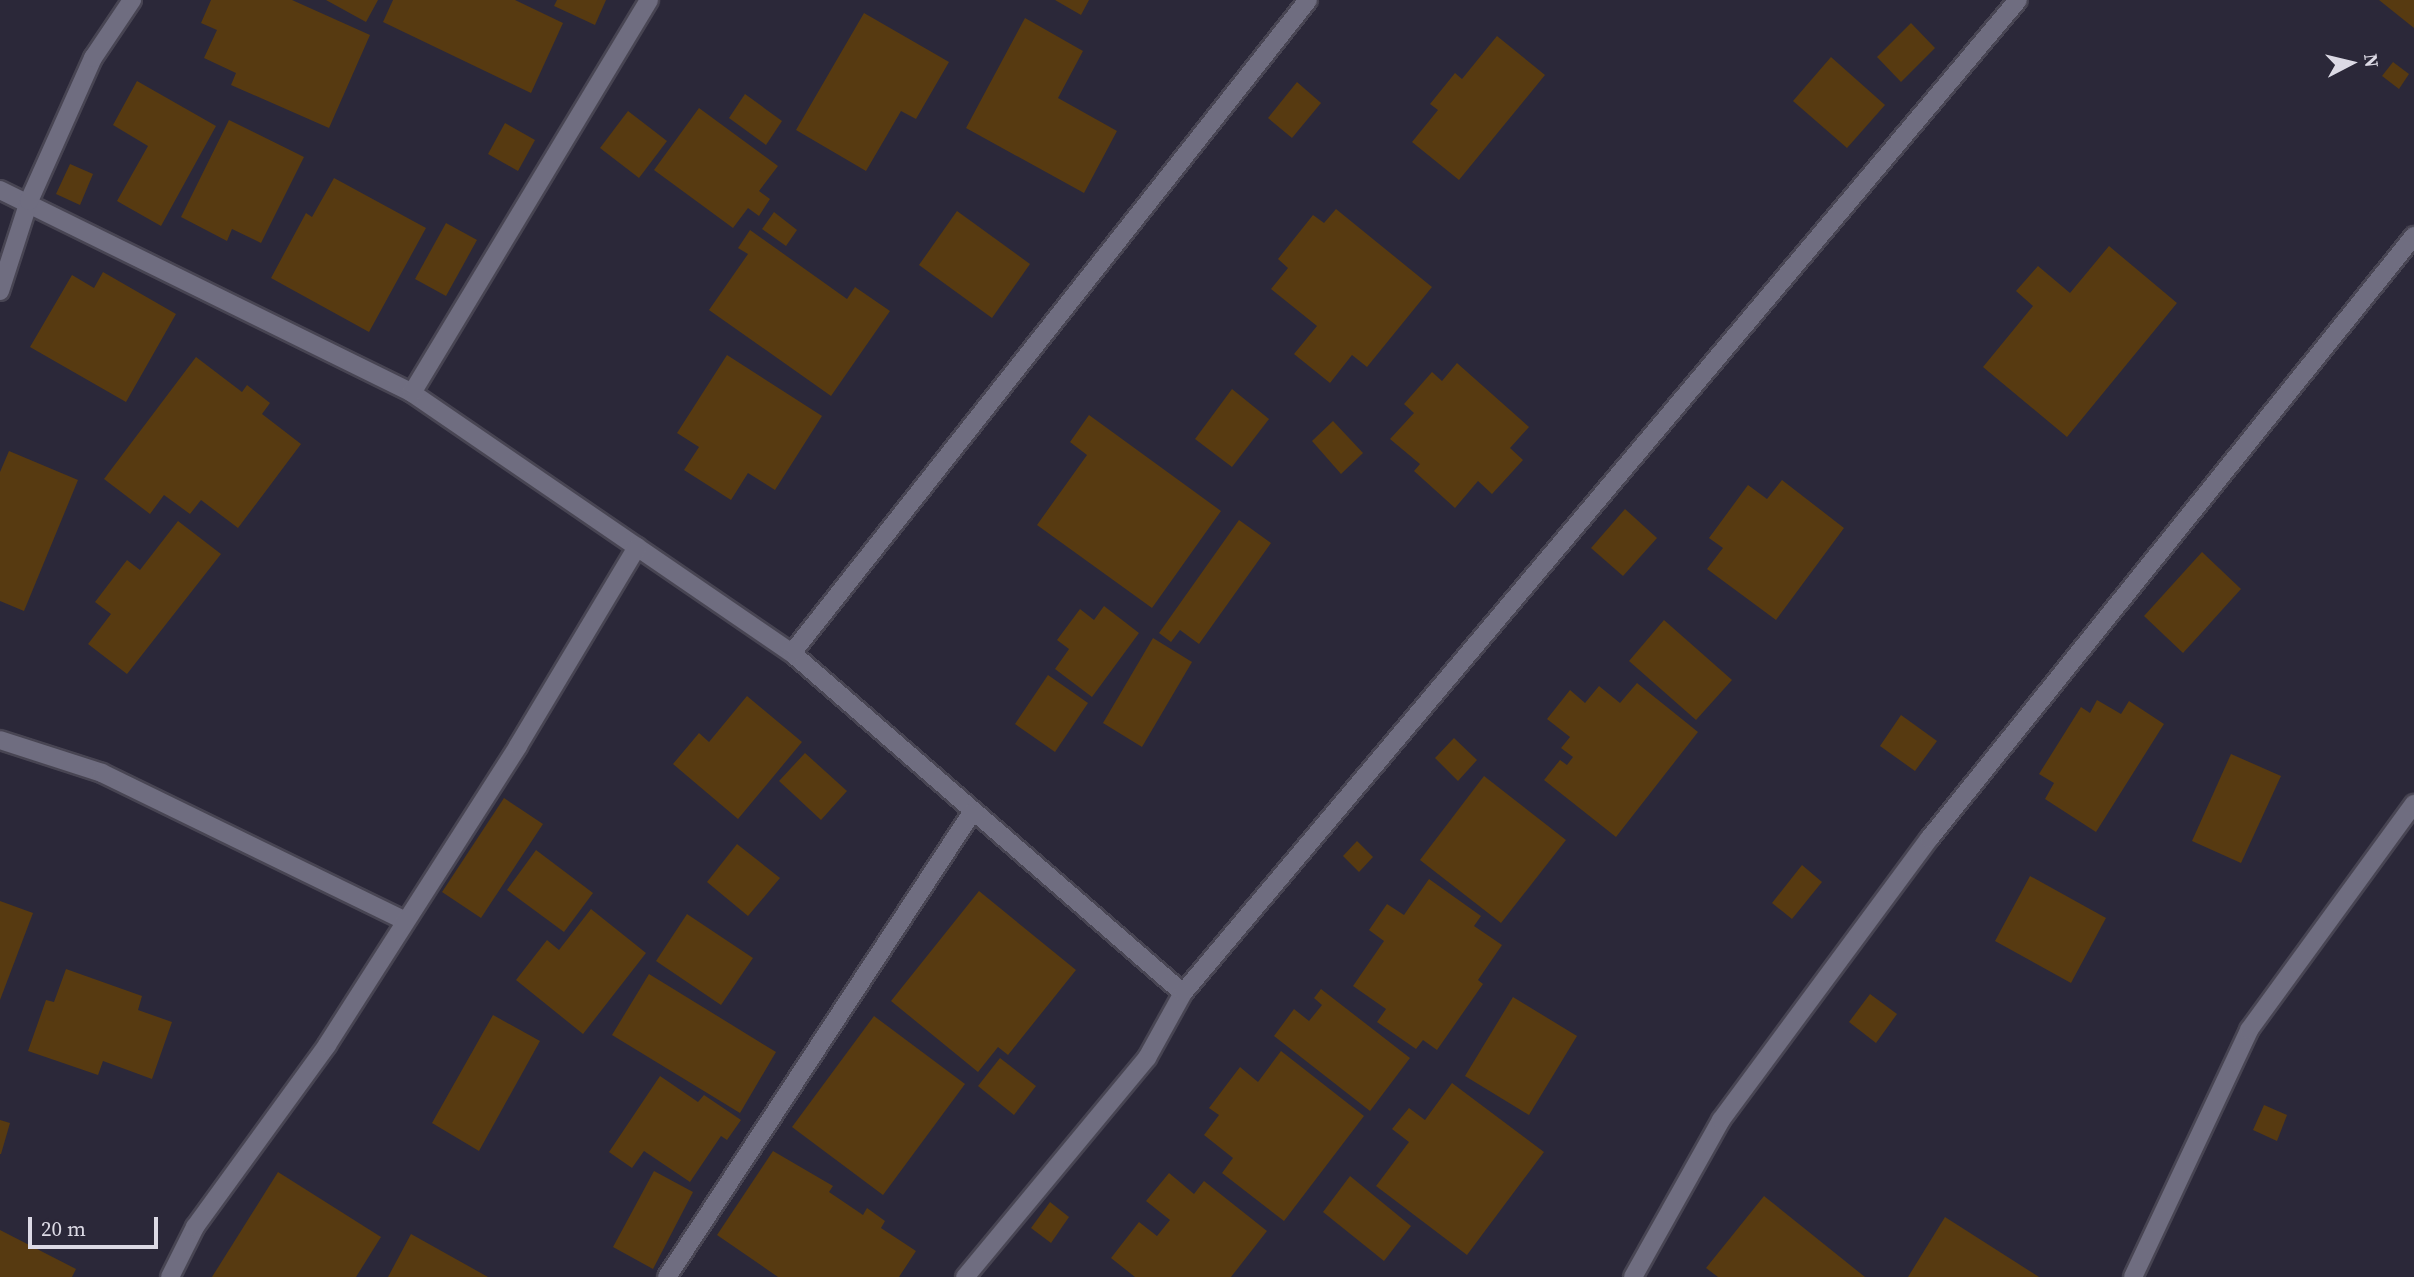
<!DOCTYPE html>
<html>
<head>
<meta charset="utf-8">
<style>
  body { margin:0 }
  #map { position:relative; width:2414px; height:1277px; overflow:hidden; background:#2b2839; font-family:"Source Serif 4",serif }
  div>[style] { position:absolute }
  .building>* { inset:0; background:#573a11 }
  .roads { filter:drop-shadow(2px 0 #484553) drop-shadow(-2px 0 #484553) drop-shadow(0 2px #484553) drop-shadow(0 -2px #484553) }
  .minor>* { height:18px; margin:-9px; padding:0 9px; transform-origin:9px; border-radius:9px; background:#6f6d80 }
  span { translate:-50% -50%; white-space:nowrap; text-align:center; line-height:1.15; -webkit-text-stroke:5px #2b2839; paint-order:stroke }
  .north { position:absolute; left:2316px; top:28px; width:70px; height:70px; -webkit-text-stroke:5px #2b2839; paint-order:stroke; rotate:83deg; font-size:19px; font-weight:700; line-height:28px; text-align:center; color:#dcdae5 }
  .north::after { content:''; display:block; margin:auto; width:24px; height:32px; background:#dcdae5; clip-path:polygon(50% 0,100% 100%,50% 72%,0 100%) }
  .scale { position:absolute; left:28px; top:1217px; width:130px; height:32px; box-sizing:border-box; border:4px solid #dcdae5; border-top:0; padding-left:9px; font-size:21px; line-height:24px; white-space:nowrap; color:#dcdae5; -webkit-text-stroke:5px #2b2839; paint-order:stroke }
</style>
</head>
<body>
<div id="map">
  <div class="building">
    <i style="clip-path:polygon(211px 0,292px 0,370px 35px,329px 128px,231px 85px,236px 73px,204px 58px,217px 30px,201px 23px)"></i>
    <i style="clip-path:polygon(326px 0,378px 0,366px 22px)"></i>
    <i style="clip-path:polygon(393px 0,515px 0,563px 23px,531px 93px,383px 22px)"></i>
    <i style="clip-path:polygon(557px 0,606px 0,595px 25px,554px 6px)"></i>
    <i style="clip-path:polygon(1055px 0,1089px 0,1081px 15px)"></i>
    <i style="clip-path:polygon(2379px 0,2414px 0,2414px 28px)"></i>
    <i style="clip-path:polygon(864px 13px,949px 62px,916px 119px,901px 111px,866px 171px,796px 130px)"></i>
    <i style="clip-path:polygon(1025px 18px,1083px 51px,1058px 98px,1117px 131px,1084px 193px,966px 128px)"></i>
    <i style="clip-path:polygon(1911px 23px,1935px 48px,1901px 82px,1877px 57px)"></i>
    <i style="clip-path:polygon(1497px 36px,1545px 75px,1459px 180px,1412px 142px,1438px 110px,1430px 104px,1455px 73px,1462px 79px)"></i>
    <i style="clip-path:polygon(1831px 57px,1885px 105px,1847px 148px,1793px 101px)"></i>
    <i style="clip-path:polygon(2393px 62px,2409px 74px,2399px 89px,2382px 76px)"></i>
    <i style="clip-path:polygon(137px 81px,216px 126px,161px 226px,117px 201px,148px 146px,113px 125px)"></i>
    <i style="clip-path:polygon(1297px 82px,1321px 103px,1292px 138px,1268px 118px)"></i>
    <i style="clip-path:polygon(745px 94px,782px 121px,766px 145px,729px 118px)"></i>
    <i style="clip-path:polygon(699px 108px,778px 166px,759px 191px,770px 199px,759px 216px,748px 208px,733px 228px,654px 170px)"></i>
    <i style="clip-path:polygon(628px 111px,667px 141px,639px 178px,600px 148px)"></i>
    <i style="clip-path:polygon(229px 120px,304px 157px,261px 243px,232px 229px,227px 241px,181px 217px)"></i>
    <i style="clip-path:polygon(505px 123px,535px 140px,518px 171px,488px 154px)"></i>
    <i style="clip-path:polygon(70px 164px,93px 174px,80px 205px,56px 194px)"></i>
    <i style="clip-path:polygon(334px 178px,426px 228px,369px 332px,271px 278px,306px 213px,312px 217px)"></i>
    <i style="clip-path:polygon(1336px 209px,1432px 287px,1367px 367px,1352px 355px,1330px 383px,1294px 354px,1317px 326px,1271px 289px,1288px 268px,1278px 259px,1313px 215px,1324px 223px)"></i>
    <i style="clip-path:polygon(957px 211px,1030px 264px,992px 318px,919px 265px)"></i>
    <i style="clip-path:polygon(774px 212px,797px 230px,786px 246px,762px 229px)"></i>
    <i style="clip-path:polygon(446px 223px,477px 240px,446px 296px,415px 279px)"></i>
    <i style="clip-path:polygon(750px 230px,847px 299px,855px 287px,890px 311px,831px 396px,709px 310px,748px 254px,738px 248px)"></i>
    <i style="clip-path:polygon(2109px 246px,2177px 303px,2067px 437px,1983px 367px,2033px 306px,2016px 291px,2038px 266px,2070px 293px)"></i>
    <i style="clip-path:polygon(103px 272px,176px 314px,126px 402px,30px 347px,72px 275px,94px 288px)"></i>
    <i style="clip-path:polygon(727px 355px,822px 416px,775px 490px,748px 473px,731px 500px,684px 470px,699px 447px,677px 433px)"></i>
    <i style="clip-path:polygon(196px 357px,242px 392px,247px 385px,270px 403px,262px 414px,301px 444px,238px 528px,201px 500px,190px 514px,164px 495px,150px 514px,104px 479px)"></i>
    <i style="clip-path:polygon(1457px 363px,1529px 427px,1510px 448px,1523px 460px,1492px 494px,1478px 481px,1455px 508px,1414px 471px,1420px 464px,1390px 439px,1414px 413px,1404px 404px,1432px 372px,1442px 381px)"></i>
    <i style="clip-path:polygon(1232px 389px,1269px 419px,1232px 467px,1195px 439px)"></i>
    <i style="clip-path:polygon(1089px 415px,1221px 511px,1152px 608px,1037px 525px,1087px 455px,1070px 442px)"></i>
    <i style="clip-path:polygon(1333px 421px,1363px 453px,1341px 474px,1312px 441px)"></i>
    <i style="clip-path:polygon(9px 451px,78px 480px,24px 611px,0 601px,0 472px)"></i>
    <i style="clip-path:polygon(1782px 480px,1844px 528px,1776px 620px,1707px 569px,1723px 548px,1709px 538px,1748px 485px,1767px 499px)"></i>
    <i style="clip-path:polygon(1625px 509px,1657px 538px,1623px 576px,1591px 548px)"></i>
    <i style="clip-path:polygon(1239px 520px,1271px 543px,1199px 644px,1180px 630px,1171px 642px,1159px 633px)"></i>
    <i style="clip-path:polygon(178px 521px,221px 554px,127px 674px,88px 644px,111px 614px,95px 602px,127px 560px,140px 570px)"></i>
    <i style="clip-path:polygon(2202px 552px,2241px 589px,2183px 653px,2144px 616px)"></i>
    <i style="clip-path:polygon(1104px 606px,1139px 633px,1092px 697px,1055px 669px,1069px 649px,1057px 640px,1080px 609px,1094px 620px)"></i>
    <i style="clip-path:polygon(1664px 620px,1732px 680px,1696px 720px,1629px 661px)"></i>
    <i style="clip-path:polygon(1153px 638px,1192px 662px,1142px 747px,1103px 723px)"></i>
    <i style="clip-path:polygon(1048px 675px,1088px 703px,1055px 752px,1015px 724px)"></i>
    <i style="clip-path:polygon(1637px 683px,1698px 732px,1616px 837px,1544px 780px,1560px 760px,1567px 765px,1573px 757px,1561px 748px,1570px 737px,1547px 719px,1570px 690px,1585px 703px,1599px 686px,1620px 703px)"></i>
    <i style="clip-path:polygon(747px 696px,802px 742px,738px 819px,673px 764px,699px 733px,709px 742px)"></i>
    <i style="clip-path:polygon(2097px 700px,2121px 714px,2129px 701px,2164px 724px,2096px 832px,2045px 799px,2054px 783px,2039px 774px,2081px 707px,2090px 713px)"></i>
    <i style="clip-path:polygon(1901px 715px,1937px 741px,1915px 771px,1880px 746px)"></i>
    <i style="clip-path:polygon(1454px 738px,1477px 760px,1458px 781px,1435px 758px)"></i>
    <i style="clip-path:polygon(805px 753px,847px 791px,821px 820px,779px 781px)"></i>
    <i style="clip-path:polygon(2231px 754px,2281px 776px,2241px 863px,2192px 841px)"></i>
    <i style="clip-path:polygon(1484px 776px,1566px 840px,1501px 923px,1420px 860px)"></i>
    <i style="clip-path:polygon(504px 798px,543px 824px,481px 918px,442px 892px)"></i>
    <i style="clip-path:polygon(1357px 841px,1373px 857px,1359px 872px,1343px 856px)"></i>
    <i style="clip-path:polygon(737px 844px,780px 878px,748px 916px,707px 882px)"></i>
    <i style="clip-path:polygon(536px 850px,593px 893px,564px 932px,507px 890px)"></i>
    <i style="clip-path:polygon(1802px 865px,1822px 882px,1792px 919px,1772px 903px)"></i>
    <i style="clip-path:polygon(2030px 876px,2106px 918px,2071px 983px,1995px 941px)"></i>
    <i style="clip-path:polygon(1429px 879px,1481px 916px,1474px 926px,1502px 945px,1478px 980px,1483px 984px,1437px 1050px,1423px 1040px,1416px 1049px,1377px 1022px,1386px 1009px,1353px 986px,1384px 941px,1369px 930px,1387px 904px,1404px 915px)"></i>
    <i style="clip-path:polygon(979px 891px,1076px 970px,1008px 1055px,998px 1047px,978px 1072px,891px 1001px)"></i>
    <i style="clip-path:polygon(0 901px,33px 913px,0 1000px)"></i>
    <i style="clip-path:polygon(591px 909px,646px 953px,583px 1034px,516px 980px,547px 940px,559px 950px)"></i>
    <i style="clip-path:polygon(687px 914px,753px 958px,721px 1005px,656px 961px)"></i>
    <i style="clip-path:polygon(66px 969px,142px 996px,138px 1010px,172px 1022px,152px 1079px,103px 1061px,98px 1075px,28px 1051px,46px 1000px,54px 1002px)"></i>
    <i style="clip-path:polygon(649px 974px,776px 1052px,740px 1113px,612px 1035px)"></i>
    <i style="clip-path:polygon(1321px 989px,1410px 1058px,1370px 1111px,1274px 1036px,1294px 1009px,1309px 1021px,1322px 1005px,1314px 998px)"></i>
    <i style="clip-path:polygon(1870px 994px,1897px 1014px,1876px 1043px,1849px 1022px)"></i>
    <i style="clip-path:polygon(1513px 997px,1577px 1036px,1529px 1115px,1465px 1076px)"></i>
    <i style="clip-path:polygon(493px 1015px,540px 1041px,479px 1151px,432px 1123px)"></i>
    <i style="clip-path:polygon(874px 1016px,965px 1084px,883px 1195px,792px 1127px)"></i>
    <i style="clip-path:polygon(1281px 1051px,1364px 1116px,1284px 1221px,1222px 1173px,1233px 1158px,1204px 1135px,1219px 1115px,1209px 1108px,1240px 1067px,1258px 1082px)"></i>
    <i style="clip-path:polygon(1000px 1058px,1036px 1086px,1014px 1115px,978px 1086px)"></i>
    <i style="clip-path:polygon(660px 1076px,698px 1102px,704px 1095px,741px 1120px,727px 1140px,721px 1136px,690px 1182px,644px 1151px,632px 1168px,609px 1152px)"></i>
    <i style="clip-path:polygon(1452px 1083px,1544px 1152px,1467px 1255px,1376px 1186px,1409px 1142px,1392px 1129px,1409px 1108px,1425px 1120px)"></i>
    <i style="clip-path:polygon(2264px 1105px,2287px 1115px,2277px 1141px,2253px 1130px)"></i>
    <i style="clip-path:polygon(0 1120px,10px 1123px,1px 1154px,0 1154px)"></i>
    <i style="clip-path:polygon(773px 1151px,833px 1186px,829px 1192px,863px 1215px,867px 1208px,885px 1221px,881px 1228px,916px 1251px,899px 1277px,778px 1277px,717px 1235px)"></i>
    <i style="clip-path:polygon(654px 1171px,693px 1192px,653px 1269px,613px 1247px)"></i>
    <i style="clip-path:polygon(278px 1172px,381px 1237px,356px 1277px,212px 1277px)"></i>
    <i style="clip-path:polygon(1169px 1173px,1194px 1194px,1204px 1181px,1267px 1231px,1231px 1277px,1135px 1277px,1111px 1258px,1139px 1222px,1157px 1236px,1170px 1220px,1146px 1201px)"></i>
    <i style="clip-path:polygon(1350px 1176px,1411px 1226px,1384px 1261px,1323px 1212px)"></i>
    <i style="clip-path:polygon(1764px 1196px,1865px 1277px,1718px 1277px,1706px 1268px)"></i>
    <i style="clip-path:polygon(1050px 1202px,1069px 1217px,1051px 1243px,1031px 1228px)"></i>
    <i style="clip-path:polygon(1945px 1217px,2039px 1277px,1908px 1277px)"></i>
    <i style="clip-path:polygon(0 1230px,76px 1269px,72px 1277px,0 1277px)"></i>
    <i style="clip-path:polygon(411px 1234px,488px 1277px,388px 1277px)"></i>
  </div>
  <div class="roads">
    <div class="minor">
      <i style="left:0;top:190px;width:459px;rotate:26.2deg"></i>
      <i style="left:412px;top:393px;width:460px;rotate:34.4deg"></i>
      <i style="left:792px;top:653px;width:518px;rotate:41.01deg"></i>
      <i style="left:1183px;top:993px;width:74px;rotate:119deg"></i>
      <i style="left:1147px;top:1058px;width:285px;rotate:129.7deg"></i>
      <i style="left:0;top:291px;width:95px;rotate:-72.1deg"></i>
      <i style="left:29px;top:201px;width:157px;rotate:-65.9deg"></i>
      <i style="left:93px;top:58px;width:70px;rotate:-56.1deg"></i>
      <i style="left:412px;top:393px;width:459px;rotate:-58.9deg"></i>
      <i style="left:792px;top:653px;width:832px;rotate:-51.68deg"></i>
      <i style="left:0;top:740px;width:107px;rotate:17.9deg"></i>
      <i style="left:102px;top:773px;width:337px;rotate:26deg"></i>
      <i style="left:1183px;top:993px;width:1297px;rotate:-49.94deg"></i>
      <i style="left:170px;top:1277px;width:56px;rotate:-63.4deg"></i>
      <i style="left:195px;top:1227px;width:225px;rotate:-54deg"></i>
      <i style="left:327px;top:1045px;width:355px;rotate:-57.4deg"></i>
      <i style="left:518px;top:746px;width:232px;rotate:-59.1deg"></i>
      <i style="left:667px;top:1277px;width:557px;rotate:-56.71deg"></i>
      <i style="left:1633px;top:1277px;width:180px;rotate:-60.7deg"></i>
      <i style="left:1721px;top:1120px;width:350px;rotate:-53.5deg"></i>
      <i style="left:1929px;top:839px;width:774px;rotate:-51.19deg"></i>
      <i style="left:2133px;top:1277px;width:273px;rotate:-64.8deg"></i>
      <i style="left:2249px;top:1030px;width:280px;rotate:-53.9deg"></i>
    </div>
  </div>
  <div class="north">N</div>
  <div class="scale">20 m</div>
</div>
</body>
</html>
